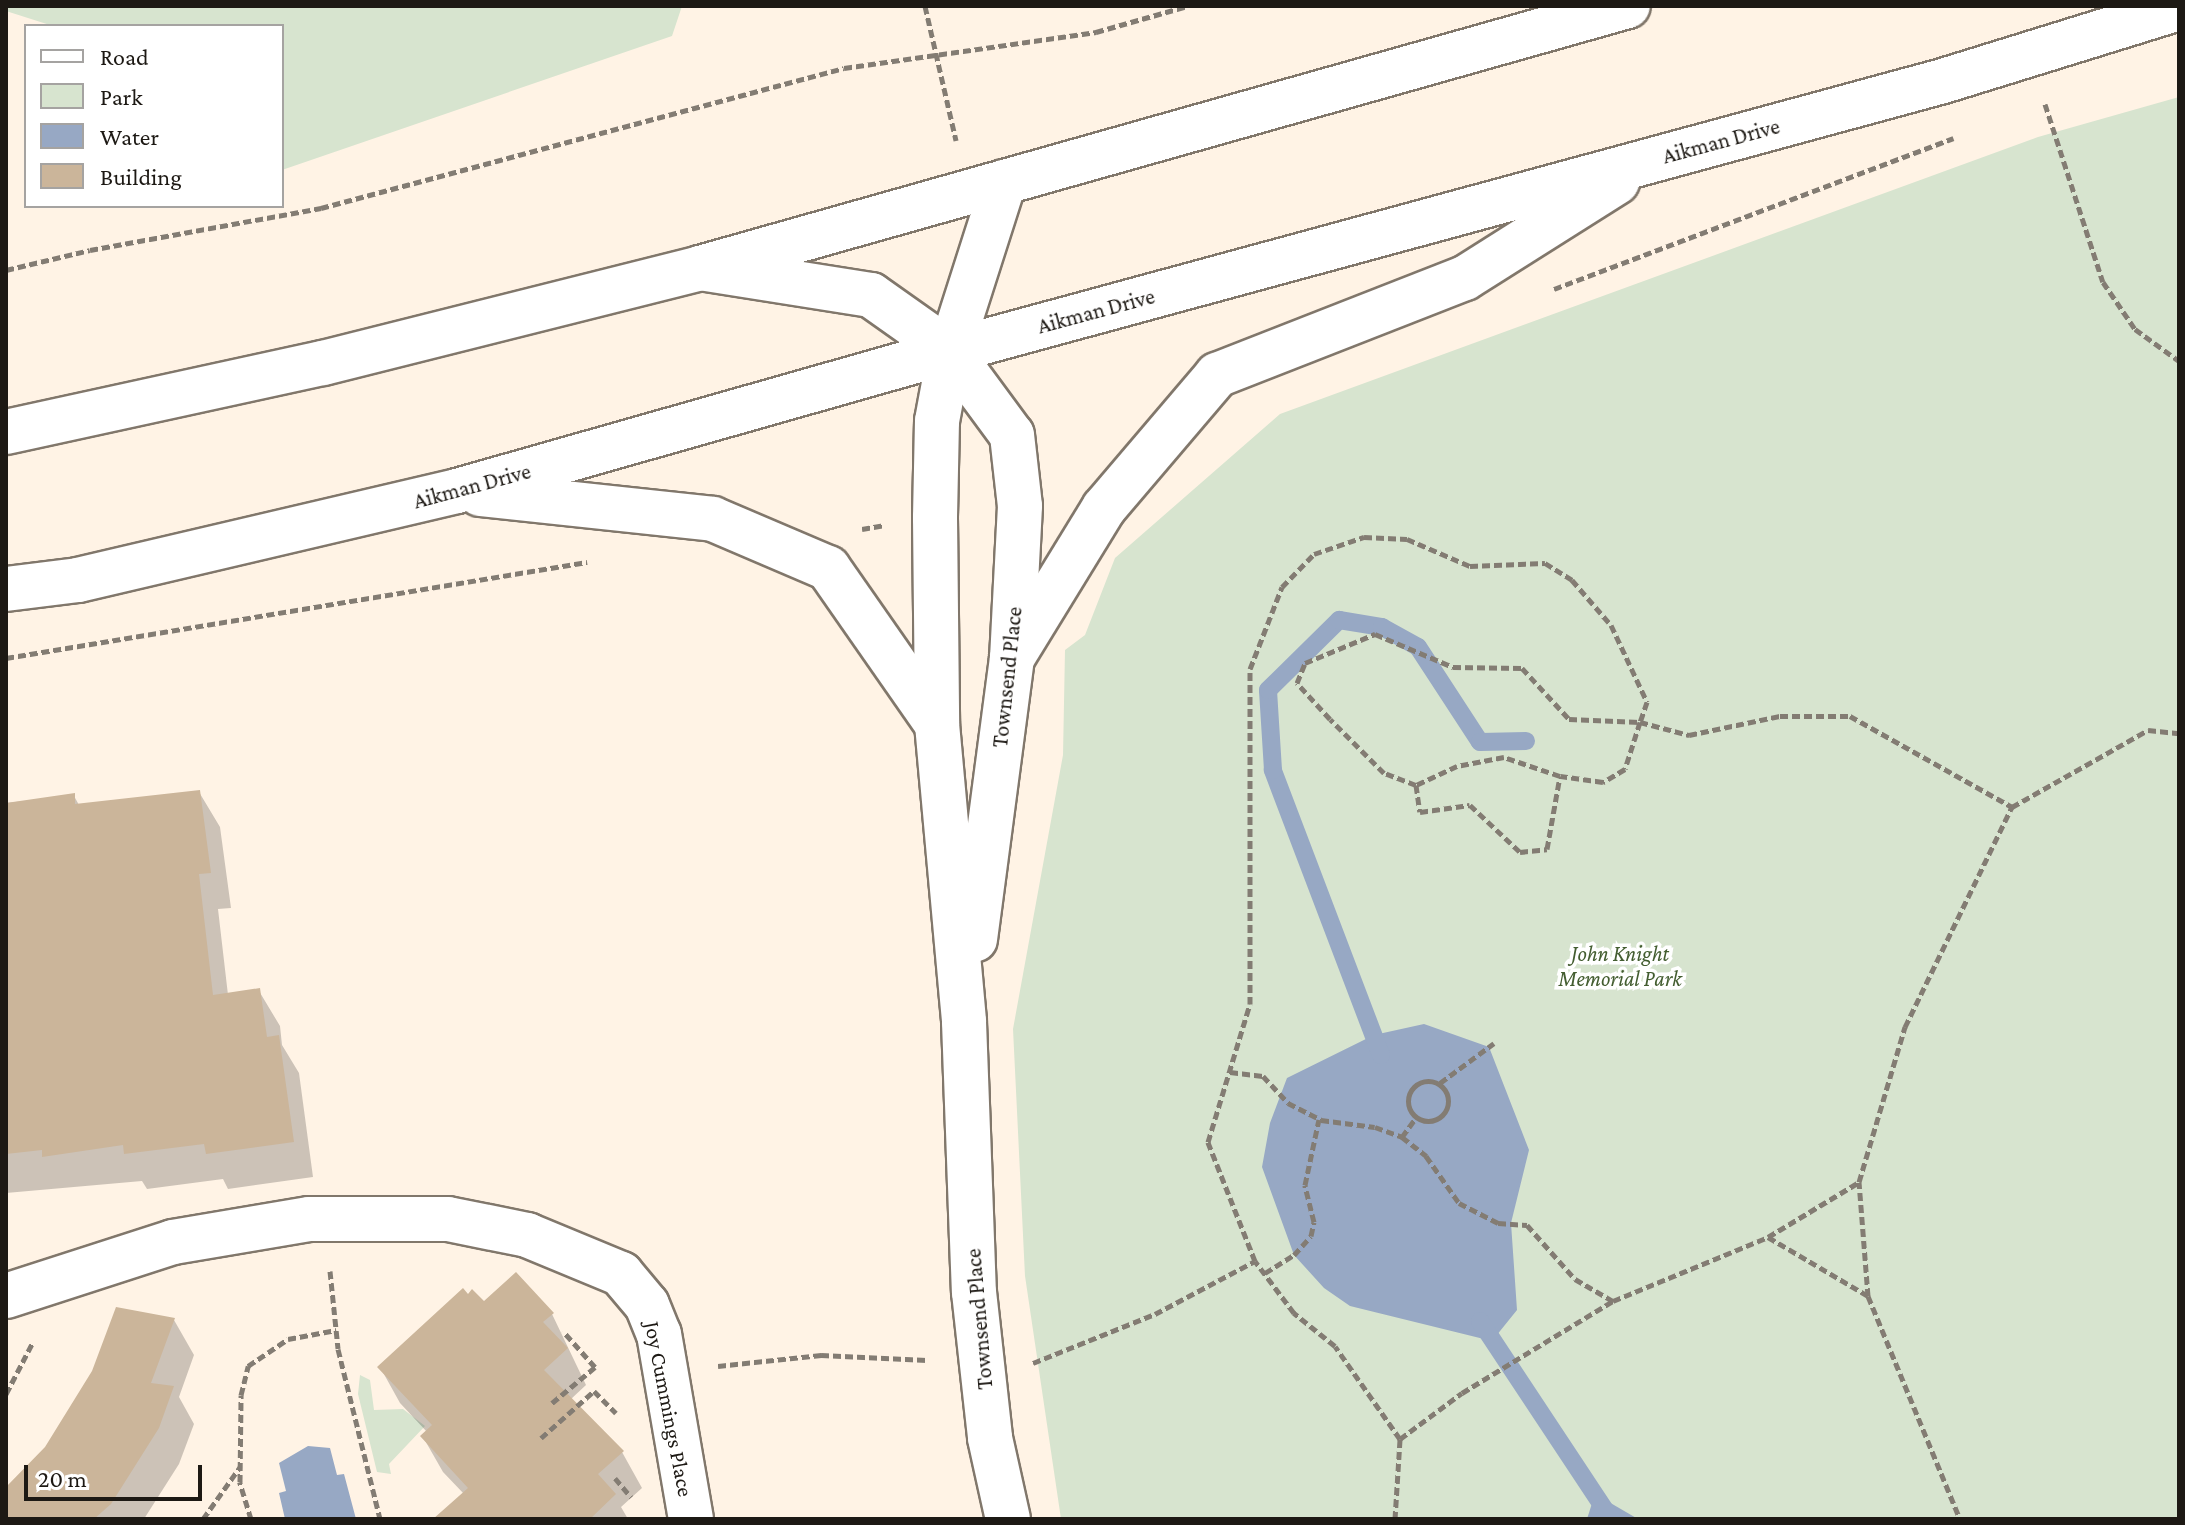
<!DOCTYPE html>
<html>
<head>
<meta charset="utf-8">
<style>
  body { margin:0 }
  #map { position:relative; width:2185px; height:1525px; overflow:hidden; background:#fff3e5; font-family:"Crimson Pro",serif }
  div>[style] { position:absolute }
  .green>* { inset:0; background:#d7e4cf }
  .water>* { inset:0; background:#97a8c4 }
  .shadow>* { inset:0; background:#0003 }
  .stream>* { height:18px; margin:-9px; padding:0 9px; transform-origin:9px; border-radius:9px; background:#97a8c4 }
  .building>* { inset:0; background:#cbb59a }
  .path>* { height:5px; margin-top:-2.5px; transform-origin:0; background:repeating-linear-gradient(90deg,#837c73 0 8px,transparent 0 12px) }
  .path>.ring { margin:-2.5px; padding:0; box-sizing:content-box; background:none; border:5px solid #837c73; border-radius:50% }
  .roads { filter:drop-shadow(2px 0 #81776b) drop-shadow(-2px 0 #81776b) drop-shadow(0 2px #81776b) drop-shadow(0 -2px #81776b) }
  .minor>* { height:44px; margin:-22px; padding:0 22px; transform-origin:22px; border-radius:22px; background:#fff }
  .secondary>* { height:44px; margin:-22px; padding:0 22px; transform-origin:22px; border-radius:22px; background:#fff }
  span { translate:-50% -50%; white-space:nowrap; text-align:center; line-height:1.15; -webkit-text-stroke:7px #fff; paint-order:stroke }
  .street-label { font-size:22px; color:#1d1914 }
  .park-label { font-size:22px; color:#435d30; font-style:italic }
  .frame { position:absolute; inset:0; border:8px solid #1d1914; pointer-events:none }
  .legend { position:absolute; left:24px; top:24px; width:260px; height:184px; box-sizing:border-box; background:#fff; border:2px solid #a5a3a1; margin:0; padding:10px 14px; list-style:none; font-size:24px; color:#1d1914 }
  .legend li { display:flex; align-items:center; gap:16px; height:40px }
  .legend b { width:40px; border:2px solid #a5a3a1 }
  .scale { position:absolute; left:24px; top:1465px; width:178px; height:36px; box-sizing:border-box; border:4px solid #1d1914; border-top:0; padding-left:10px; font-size:24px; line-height:28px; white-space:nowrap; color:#1d1914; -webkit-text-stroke:6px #fff; paint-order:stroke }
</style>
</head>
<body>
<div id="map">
  <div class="green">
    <i style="clip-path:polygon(6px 6px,682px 6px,672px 36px,282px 170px,282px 26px,53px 26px,6px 11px)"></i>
    <i style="clip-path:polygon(2179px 97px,2179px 1519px,1061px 1519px,1025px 1276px,1013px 1029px,1063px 755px,1065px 650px,1085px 635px,1115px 558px,1280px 414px,2038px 137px)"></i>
    <i style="clip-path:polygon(360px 1375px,370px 1380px,374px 1410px,403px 1409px,425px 1426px,389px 1464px,391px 1474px,377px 1472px,358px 1394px)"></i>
  </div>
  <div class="water">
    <i style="clip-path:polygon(1424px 1024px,1489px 1047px,1529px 1150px,1511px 1223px,1517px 1310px,1492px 1341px,1350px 1306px,1324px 1288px,1294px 1255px,1262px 1167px,1270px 1123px,1287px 1078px,1374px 1035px)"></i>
    <i style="clip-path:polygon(308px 1446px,330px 1448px,337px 1475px,344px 1474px,356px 1519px,285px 1519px,279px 1493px,286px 1491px,279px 1463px)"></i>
    <i style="clip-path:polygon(1595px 1494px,1638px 1519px,1587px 1519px)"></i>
  </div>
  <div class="shadow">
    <i style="clip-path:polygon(199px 792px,220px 827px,231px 908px,218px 909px,228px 995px,259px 991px,280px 1026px,282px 1045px,299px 1073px,313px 1177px,228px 1189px,223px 1179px,147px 1189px,142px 1181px,6px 1193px,6px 803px,74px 796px,79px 805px)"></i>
    <i style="clip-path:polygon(468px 1297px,484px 1304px,552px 1314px,586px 1385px,570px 1400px,622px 1452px,642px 1488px,621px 1507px,628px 1519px,457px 1519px,464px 1494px,443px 1472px,423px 1437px,427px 1432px,400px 1403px,380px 1367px)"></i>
    <i style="clip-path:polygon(174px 1320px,194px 1355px,179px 1397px,194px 1424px,179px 1464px,144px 1519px,9px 1519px,6px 1490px)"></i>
  </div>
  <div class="stream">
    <i style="left:1381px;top:1055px;width:305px;rotate:-110.8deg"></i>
    <i style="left:1273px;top:770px;width:80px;rotate:-93.6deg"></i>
    <i style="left:1268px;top:690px;width:100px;rotate:-44.6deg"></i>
    <i style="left:1339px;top:620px;width:44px;rotate:9.2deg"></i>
    <i style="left:1382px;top:627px;width:41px;rotate:29.1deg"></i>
    <i style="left:1418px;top:647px;width:113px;rotate:56.9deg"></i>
    <i style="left:1480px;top:742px;width:46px;rotate:-1.2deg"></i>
    <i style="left:1480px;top:1321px;width:237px;rotate:56.5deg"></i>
  </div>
  <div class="building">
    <i style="clip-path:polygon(200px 790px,211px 873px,199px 874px,213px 995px,260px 988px,267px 1037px,279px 1035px,294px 1142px,206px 1154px,204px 1144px,124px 1154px,123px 1145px,42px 1157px,42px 1150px,6px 1154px,6px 803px,75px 793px,75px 804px)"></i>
    <i style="clip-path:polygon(516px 1272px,554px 1313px,543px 1322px,568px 1348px,544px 1370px,624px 1451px,598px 1474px,616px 1494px,590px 1519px,433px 1519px,468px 1488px,420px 1436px,432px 1425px,377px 1367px,463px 1288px,468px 1294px,472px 1289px,484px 1301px)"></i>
    <i style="clip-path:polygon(116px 1307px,175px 1318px,151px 1383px,174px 1386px,159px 1428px,111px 1504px,94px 1519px,6px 1519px,6px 1487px,45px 1447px,92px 1371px)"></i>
  </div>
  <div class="path">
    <i style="left:925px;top:6px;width:138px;rotate:77deg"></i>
    <i style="left:2045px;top:104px;width:187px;rotate:72deg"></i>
    <i style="left:2103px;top:282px;width:57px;rotate:55.8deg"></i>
    <i style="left:2135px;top:329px;width:54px;rotate:36deg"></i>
    <i style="left:6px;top:270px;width:86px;rotate:-13.4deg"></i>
    <i style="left:90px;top:250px;width:235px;rotate:-10.3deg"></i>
    <i style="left:321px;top:208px;width:541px;rotate:-14.99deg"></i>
    <i style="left:844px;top:68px;width:255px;rotate:-8.1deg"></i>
    <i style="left:1096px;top:32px;width:95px;rotate:-15.9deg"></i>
    <i style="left:1554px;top:289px;width:427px;rotate:-20.7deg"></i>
    <i style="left:862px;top:529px;width:22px;rotate:-10deg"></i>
    <i style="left:6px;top:658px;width:589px;rotate:-9.38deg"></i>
    <i style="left:1416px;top:785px;width:27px;rotate:82deg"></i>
    <i style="left:1420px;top:812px;width:50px;rotate:-8deg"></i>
    <i style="left:1470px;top:805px;width:69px;rotate:43.2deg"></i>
    <i style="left:1520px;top:852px;width:27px;rotate:-6deg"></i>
    <i style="left:1547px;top:849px;width:74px;rotate:-79.9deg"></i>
    <i style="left:1230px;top:1072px;width:33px;rotate:7deg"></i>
    <i style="left:1263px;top:1076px;width:37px;rotate:47deg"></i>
    <i style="left:1288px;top:1103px;width:37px;rotate:27deg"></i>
    <i style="left:1321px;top:1120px;width:54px;rotate:7.4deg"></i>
    <i style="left:1375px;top:1127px;width:29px;rotate:20deg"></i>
    <i style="left:1402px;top:1137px;width:31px;rotate:38deg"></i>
    <i style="left:1426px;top:1156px;width:57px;rotate:54.9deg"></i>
    <i style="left:1459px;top:1203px;width:44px;rotate:27.1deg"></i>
    <i style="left:1498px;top:1223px;width:29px;rotate:4deg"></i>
    <i style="left:1527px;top:1225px;width:72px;rotate:48.4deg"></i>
    <i style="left:1575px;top:1279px;width:44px;rotate:30.1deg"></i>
    <i style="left:1613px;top:1301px;width:168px;rotate:-22.4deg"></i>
    <i style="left:1768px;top:1237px;width:116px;rotate:30.5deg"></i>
    <i style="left:1868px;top:1296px;width:114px;rotate:-94.5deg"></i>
    <i style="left:1859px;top:1182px;width:162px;rotate:-73.5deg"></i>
    <i style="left:1905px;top:1027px;width:245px;rotate:-64.1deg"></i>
    <i style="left:2012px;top:807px;width:156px;rotate:-29.5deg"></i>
    <i style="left:2148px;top:730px;width:31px;rotate:6deg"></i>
    <i class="ring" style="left:1408px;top:1081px;width:35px;height:35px"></i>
    <i style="left:1440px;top:1083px;width:67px;rotate:-36.5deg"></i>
    <i style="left:1402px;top:1137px;width:24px;rotate:-54deg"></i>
    <i style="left:1768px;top:1237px;width:106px;rotate:-31.1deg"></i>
    <i style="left:330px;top:1271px;width:78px;rotate:84.1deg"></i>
    <i style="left:338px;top:1349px;width:175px;rotate:76.1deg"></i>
    <i style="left:1265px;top:1273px;width:34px;rotate:-32deg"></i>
    <i style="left:1294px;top:1255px;width:25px;rotate:-48deg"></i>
    <i style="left:1311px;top:1236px;width:14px;rotate:-78deg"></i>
    <i style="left:1314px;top:1222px;width:38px;rotate:-104deg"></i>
    <i style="left:1305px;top:1185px;width:67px;rotate:-78deg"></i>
    <i style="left:1868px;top:1296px;width:241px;rotate:67.6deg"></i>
    <i style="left:1033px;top:1363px;width:131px;rotate:-21.9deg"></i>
    <i style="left:1155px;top:1314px;width:113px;rotate:-27.9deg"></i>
    <i style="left:718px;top:1366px;width:104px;rotate:-6.1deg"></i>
    <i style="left:821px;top:1355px;width:106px;rotate:2.7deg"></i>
    <i style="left:6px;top:1394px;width:59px;rotate:-62.6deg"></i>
    <i style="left:552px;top:1403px;width:56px;rotate:-39.9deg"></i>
    <i style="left:595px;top:1367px;width:48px;rotate:-131.6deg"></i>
    <i style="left:541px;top:1438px;width:71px;rotate:-41.6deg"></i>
    <i style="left:594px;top:1391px;width:31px;rotate:45deg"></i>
    <i style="left:1400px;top:1439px;width:77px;rotate:-36.6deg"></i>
    <i style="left:1462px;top:1393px;width:177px;rotate:-31.4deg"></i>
    <i style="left:615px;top:1478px;width:25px;rotate:50deg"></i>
    <i style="left:203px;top:1519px;width:64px;rotate:-54.6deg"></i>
    <i style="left:251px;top:1519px;width:39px;rotate:-107deg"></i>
    <i style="left:240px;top:1482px;width:87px;rotate:-89.3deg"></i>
    <i style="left:241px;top:1395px;width:30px;rotate:-76deg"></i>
    <i style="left:248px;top:1366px;width:48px;rotate:-34deg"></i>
    <i style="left:288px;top:1339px;width:49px;rotate:-10.6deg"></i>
    <i style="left:1395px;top:1519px;width:80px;rotate:-86.4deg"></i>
    <i style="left:1400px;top:1439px;width:113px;rotate:-125deg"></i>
    <i style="left:1335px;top:1346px;width:53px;rotate:-141.2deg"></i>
    <i style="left:1294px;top:1313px;width:65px;rotate:-126.9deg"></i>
    <i style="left:1255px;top:1261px;width:128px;rotate:-111.6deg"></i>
    <i style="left:1208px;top:1142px;width:144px;rotate:-73.1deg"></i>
    <i style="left:1250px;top:1004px;width:335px;rotate:-90deg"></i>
    <i style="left:1250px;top:669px;width:88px;rotate:-68.7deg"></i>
    <i style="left:1282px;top:587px;width:46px;rotate:-45.9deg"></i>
    <i style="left:1314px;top:554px;width:53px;rotate:-18.8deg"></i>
    <i style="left:1364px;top:537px;width:43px;rotate:2.7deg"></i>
    <i style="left:1407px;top:539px;width:69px;rotate:23.2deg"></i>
    <i style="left:1470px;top:566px;width:75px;rotate:-2.3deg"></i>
    <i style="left:1545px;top:563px;width:32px;rotate:32deg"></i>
    <i style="left:1572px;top:580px;width:60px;rotate:49.1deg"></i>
    <i style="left:1611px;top:625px;width:85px;rotate:64.9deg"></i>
    <i style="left:1647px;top:702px;width:21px;rotate:109deg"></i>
    <i style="left:1640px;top:722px;width:49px;rotate:107.7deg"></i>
    <i style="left:1625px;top:769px;width:26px;rotate:149deg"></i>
    <i style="left:1603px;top:782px;width:43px;rotate:-172.1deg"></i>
    <i style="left:1560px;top:776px;width:59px;rotate:-161.3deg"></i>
    <i style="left:1504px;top:757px;width:48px;rotate:169.2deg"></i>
    <i style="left:1457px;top:766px;width:45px;rotate:155.1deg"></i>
    <i style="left:1416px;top:785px;width:34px;rotate:-159deg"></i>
    <i style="left:1384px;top:773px;width:76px;rotate:-135deg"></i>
    <i style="left:1330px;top:719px;width:49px;rotate:-132.5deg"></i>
    <i style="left:1297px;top:683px;width:22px;rotate:-68deg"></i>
    <i style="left:1305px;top:663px;width:76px;rotate:-22.5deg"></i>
    <i style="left:1375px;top:634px;width:85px;rotate:22.9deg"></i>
    <i style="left:1453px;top:667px;width:69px;rotate:0.8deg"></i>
    <i style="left:1522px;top:668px;width:69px;rotate:47.3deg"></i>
    <i style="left:1569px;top:719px;width:71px;rotate:2.4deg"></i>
    <i style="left:1640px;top:722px;width:51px;rotate:14.9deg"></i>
    <i style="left:1689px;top:735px;width:93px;rotate:-11.8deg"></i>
    <i style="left:1780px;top:716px;width:70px"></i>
    <i style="left:1850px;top:716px;width:186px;rotate:29.3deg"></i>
  </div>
  <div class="roads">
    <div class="minor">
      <i style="left:1004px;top:182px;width:177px;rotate:107.7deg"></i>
      <i style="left:950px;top:351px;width:71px;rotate:100.5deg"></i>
      <i style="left:937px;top:421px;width:97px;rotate:91.2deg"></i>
      <i style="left:935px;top:518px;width:206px;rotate:89.4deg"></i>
      <i style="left:937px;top:724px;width:299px;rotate:84.8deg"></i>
      <i style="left:964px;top:1022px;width:270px;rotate:87.9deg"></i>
      <i style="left:974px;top:1292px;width:147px;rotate:83.7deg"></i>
      <i style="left:990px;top:1438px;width:83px;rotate:77.5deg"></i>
      <i style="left:700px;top:268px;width:173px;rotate:9deg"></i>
      <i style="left:871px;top:295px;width:97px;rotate:35.3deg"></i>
      <i style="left:950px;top:351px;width:104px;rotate:53.6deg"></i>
      <i style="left:1012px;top:435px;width:71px;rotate:83.6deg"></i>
      <i style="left:1020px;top:506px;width:152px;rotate:93deg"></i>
      <i style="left:1012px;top:658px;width:284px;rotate:97.5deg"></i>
      <i style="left:6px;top:1296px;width:176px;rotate:-17.9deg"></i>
      <i style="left:173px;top:1242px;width:138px;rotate:-9.6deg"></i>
      <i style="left:309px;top:1219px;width:139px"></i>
      <i style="left:448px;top:1219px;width:81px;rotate:11.4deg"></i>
      <i style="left:527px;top:1235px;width:102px;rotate:22.5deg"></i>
      <i style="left:621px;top:1274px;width:40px;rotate:50deg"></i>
      <i style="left:647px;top:1305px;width:31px;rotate:68deg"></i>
      <i style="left:659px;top:1334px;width:188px;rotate:80.2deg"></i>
    </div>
    <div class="secondary">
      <i style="left:6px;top:432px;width:324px;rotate:-12.3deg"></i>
      <i style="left:323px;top:363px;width:389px;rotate:-14.1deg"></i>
      <i style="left:700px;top:268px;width:964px;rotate:-15.77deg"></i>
      <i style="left:480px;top:494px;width:234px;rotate:6.1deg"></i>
      <i style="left:713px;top:519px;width:125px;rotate:23.1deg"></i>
      <i style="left:828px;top:568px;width:190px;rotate:55.1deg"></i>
      <i style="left:6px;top:589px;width:73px;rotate:-7.1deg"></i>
      <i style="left:78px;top:580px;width:389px;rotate:-13.2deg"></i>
      <i style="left:457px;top:491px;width:512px;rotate:-15.85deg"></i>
      <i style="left:950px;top:351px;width:1029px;rotate:-15.21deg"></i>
      <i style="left:1943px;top:81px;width:247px;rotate:-17.2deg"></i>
      <i style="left:1012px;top:658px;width:176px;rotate:-58.5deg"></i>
      <i style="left:1104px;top:508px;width:175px;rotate:-49.6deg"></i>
      <i style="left:1217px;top:375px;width:266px;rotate:-21.4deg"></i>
      <i style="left:1465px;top:278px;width:180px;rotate:-32.3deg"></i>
    </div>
  </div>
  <div class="street-label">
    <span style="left:1721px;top:141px;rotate:-15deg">Aikman Drive</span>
    <span style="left:1096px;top:311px;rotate:-15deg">Aikman Drive</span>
    <span style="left:472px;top:486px;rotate:-15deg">Aikman Drive</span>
    <span style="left:1007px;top:677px;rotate:-84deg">Townsend Place</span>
    <span style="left:979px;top:1319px;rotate:-95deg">Townsend Place</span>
    <span style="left:669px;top:1409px;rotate:79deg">Joy Cummings Place</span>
  </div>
  <div class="park-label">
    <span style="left:1620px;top:966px">John Knight<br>Memorial Park</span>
  </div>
  <div class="frame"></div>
  <ul class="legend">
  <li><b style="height:10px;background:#fff"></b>Road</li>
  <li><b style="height:22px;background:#d7e4cf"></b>Park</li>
  <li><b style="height:22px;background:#97a8c4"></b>Water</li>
  <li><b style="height:22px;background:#cbb59a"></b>Building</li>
  </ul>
  <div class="scale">20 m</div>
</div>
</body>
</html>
